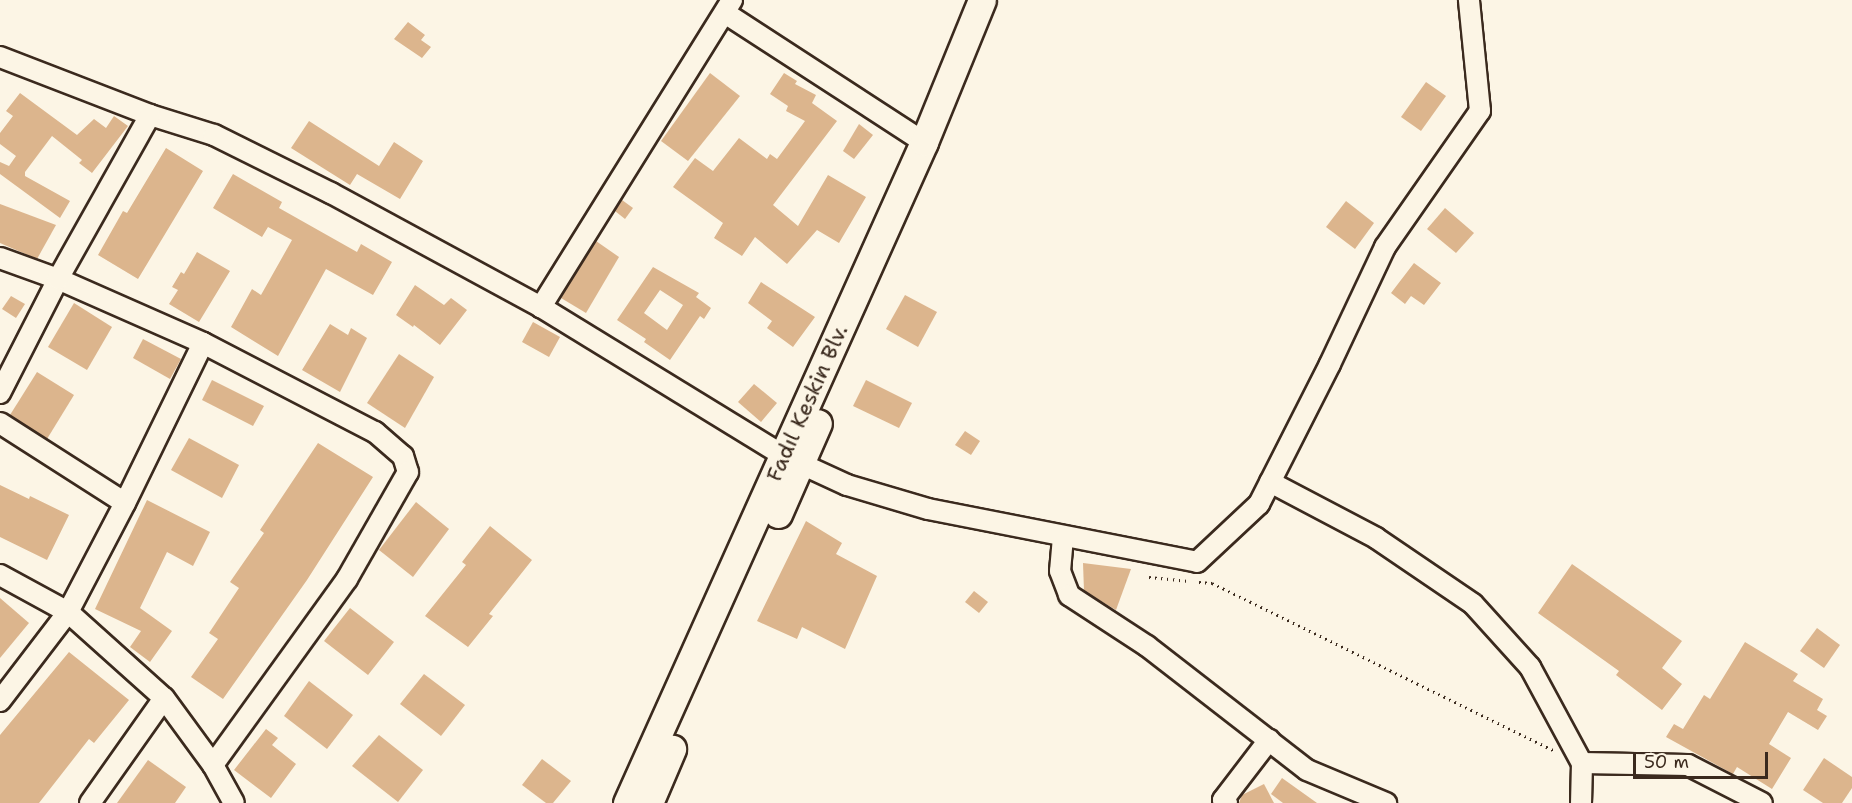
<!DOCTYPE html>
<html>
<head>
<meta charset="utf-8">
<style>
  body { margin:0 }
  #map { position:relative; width:1852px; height:803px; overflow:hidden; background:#fcf5e5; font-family:"Shantell Sans",sans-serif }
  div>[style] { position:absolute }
  .building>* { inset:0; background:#dcb58d }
  .path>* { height:3px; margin-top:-1.5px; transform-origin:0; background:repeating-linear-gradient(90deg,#3b2a1e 0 1.5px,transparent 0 6px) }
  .roads { filter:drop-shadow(2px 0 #3b2a1e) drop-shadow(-2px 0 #3b2a1e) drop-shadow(0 2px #3b2a1e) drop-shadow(0 -2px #3b2a1e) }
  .street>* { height:20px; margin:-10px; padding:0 10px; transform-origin:10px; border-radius:10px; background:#fcf5e5 }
  .secondary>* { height:27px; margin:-13.5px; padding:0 13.5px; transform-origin:13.5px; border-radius:13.5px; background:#fcf5e5 }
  span { translate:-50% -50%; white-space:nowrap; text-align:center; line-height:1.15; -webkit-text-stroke:4.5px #fcf5e5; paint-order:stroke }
  .street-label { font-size:22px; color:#3b2a1e }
  .scale { position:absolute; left:1633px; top:752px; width:135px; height:27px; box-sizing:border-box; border:3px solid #3b2a1e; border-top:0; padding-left:8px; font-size:18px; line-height:21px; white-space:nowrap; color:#3b2a1e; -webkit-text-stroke:4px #fcf5e5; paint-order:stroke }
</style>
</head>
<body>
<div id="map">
  <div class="building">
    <i style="clip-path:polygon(408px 22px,425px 35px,421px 40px,431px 47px,422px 58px,394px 39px)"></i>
    <i style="clip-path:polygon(710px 73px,740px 96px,688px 161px,661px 141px)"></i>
    <i style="clip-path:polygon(784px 73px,797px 81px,795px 84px,816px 95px,812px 103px,837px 121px,773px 205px,798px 226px,828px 175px,866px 197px,839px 243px,817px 230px,787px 264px,755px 237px,742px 256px,714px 238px,723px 223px,673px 187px,695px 158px,713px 171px,739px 138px,767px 159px,770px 154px,777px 159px,805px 121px,786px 111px,788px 106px,770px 94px)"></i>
    <i style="clip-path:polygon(1426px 82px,1446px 96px,1421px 131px,1401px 117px)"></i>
    <i style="clip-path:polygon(20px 93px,77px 135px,94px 119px,106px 128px,114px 116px,128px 126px,92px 173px,79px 163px,82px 160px,52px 136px,25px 172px,25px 176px,70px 201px,60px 218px,0 174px,0 162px,9px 166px,16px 156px,0 144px,0 133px,13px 116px,6px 111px)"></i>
    <i style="clip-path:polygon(309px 121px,379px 166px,394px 142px,423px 161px,400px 199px,357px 174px,350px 185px,291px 148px)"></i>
    <i style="clip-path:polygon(859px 124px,873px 135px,854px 159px,843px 151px)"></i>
    <i style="clip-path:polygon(166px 148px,203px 171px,138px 279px,98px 255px,123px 211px,127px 213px)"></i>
    <i style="clip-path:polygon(233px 174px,282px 202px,279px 208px,357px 252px,361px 244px,392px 262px,373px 295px,326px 269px,278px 356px,231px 327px,252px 289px,261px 295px,292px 240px,268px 227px,262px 237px,213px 208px)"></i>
    <i style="clip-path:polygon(622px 200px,633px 208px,625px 219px,615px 211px)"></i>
    <i style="clip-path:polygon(1346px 201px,1374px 223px,1355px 249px,1326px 227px)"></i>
    <i style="clip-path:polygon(0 204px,56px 225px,37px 259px,0 243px)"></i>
    <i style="clip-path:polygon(1445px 208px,1474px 233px,1456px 253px,1427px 229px)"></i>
    <i style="clip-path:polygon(596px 241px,619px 257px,586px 313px,561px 298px)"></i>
    <i style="clip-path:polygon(197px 252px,230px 271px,199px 322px,169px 304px,178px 290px,172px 287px,181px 272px,184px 274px)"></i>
    <i style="clip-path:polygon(1414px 263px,1441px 283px,1424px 305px,1411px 296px,1405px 304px,1391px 293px)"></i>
    <i style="clip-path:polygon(evenodd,653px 267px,699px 293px,696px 297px,711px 308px,704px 319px,700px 316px,670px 360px,644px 342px,646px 339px,617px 320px,653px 267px,660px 290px,683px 305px,667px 330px,644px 313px,660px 290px)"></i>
    <i style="clip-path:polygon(761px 282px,815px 317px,793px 347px,767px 328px,772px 321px,748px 303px)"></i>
    <i style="clip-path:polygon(415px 285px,444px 305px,451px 298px,467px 310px,440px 345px,414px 325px,413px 327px,396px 315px)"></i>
    <i style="clip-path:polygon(905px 295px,937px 312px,918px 347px,886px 329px)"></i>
    <i style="clip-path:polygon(11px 296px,25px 304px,16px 318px,2px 309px)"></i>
    <i style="clip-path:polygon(74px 303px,112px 327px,87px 370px,48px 347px)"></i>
    <i style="clip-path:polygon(533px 322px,560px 337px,549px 357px,522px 342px)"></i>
    <i style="clip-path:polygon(330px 324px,348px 335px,351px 328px,367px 338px,340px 392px,302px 370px)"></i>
    <i style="clip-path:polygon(143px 339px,181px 359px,170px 379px,133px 358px)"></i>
    <i style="clip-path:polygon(399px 354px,434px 377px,405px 428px,367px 403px)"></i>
    <i style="clip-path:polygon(37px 372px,74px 395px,47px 439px,10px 415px)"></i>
    <i style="clip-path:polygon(212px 380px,264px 406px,253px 426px,202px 400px)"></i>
    <i style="clip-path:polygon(866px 380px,912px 403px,899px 428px,853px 406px)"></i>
    <i style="clip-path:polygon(754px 384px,777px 403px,761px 422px,738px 402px)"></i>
    <i style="clip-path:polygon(965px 431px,980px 441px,971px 455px,955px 445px)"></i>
    <i style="clip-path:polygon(189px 438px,239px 465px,222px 498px,171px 470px)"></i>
    <i style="clip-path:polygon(318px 443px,373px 477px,307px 580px,223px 699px,191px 677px,218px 639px,209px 633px,239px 588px,230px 582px,264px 533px,260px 530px)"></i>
    <i style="clip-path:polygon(0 485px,29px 499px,30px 496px,69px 515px,47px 560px,0 537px)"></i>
    <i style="clip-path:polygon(147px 500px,210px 532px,193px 566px,167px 552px,140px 608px,172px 631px,150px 662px,130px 647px,141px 631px,95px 609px)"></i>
    <i style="clip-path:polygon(416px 502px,449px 529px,413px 577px,379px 550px)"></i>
    <i style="clip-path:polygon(806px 521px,842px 543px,836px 554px,877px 576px,845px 649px,802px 627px,797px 639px,757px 621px)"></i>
    <i style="clip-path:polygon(490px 526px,532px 560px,489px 614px,493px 616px,468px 647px,425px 616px,466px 565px,462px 562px)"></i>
    <i style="clip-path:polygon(1083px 563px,1131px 569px,1116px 610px,1084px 591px)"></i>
    <i style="clip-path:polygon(1572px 564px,1682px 641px,1662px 668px,1682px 684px,1662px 710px,1616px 675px,1619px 671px,1538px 613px)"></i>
    <i style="clip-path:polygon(974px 591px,988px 602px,979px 613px,965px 602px)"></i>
    <i style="clip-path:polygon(0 598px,29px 623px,0 658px)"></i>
    <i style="clip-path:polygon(350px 608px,394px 642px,368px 675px,324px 641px)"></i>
    <i style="clip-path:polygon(1817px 628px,1840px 645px,1824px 668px,1800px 651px)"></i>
    <i style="clip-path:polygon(1745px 642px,1798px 674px,1793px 681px,1823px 699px,1817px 710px,1827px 716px,1818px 730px,1788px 712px,1769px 744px,1791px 758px,1772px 789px,1737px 767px,1733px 774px,1666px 737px,1674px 724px,1683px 729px,1704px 695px,1710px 699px)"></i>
    <i style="clip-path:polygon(69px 652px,129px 700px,94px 743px,89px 739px,39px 803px,0 803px,0 735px)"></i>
    <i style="clip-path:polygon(424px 674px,465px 705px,441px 736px,400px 704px)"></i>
    <i style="clip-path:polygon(309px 681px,353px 715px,327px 749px,284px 716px)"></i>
    <i style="clip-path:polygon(266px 729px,278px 738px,272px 745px,296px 764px,271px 798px,234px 770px)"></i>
    <i style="clip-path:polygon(379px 735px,423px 770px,398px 802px,352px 766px)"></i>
    <i style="clip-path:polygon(1824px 758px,1852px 777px,1852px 788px,1842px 803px,1823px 803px,1803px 790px)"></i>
    <i style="clip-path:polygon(542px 759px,571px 781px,553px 803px,546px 803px,522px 785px)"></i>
    <i style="clip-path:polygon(148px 760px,186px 787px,175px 803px,117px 803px)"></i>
    <i style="clip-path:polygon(1282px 778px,1317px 803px,1283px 803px,1271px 794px)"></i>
    <i style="clip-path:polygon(1264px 784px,1274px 803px,1239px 803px,1242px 795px)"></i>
  </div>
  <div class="path">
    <i style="left:1149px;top:577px;width:40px;rotate:5.7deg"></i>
    <i style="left:1199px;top:582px;width:13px;rotate:4deg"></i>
    <i style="left:1212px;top:583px;width:380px;rotate:26.1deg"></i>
  </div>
  <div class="roads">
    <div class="street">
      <i style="left:732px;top:0;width:362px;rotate:121.9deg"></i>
      <i style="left:541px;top:307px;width:285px;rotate:31.5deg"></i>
      <i style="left:784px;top:456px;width:69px;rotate:24.7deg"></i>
      <i style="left:847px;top:485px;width:84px;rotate:16.5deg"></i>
      <i style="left:928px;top:509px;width:274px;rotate:11.1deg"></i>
      <i style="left:1197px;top:562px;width:85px;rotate:-43.1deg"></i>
      <i style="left:1259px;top:504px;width:157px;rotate:-63.1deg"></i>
      <i style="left:1330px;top:364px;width:129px;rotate:-64.8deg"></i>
      <i style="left:1385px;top:247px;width:166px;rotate:-55.1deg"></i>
      <i style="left:1480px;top:111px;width:112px;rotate:-95.7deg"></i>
      <i style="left:725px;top:13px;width:237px;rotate:33deg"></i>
      <i style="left:0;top:57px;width:161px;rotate:21.1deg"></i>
      <i style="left:150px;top:115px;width:67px;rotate:17.4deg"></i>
      <i style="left:214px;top:135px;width:131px;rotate:26.4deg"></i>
      <i style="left:331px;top:193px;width:239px;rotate:28.5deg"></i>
      <i style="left:0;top:258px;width:62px;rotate:19.9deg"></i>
      <i style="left:58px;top:279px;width:158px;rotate:23.8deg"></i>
      <i style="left:203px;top:343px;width:194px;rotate:27.4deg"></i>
      <i style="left:375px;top:432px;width:37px;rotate:41deg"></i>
      <i style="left:403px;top:456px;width:17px;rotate:73deg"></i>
      <i style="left:408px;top:472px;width:123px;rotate:119.7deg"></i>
      <i style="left:347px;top:579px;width:229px;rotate:125.8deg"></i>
      <i style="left:0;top:393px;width:128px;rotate:-63deg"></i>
      <i style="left:58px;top:279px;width:188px;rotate:-60.7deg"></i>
      <i style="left:0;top:423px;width:148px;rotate:32.6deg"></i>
      <i style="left:125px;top:503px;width:178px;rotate:-64deg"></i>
      <i style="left:1270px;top:482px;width:120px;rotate:27.8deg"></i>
      <i style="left:1376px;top:538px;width:117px;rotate:34.2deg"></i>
      <i style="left:1473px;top:604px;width:85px;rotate:47.9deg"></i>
      <i style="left:1530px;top:667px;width:109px;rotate:61.6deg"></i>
      <i style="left:1582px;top:763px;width:40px;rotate:91.4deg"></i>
      <i style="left:1063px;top:537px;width:34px;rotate:95deg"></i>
      <i style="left:1060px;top:571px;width:26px;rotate:69deg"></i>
      <i style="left:1069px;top:595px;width:93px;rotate:33.2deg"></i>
      <i style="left:1147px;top:646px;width:202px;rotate:37.8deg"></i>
      <i style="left:1307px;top:770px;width:86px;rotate:22.7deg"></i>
      <i style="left:0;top:575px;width:77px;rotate:28.6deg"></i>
      <i style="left:68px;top:612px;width:129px;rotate:41.9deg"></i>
      <i style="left:164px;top:698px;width:83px;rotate:53.8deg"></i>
      <i style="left:213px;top:765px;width:43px;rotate:61.1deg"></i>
      <i style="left:0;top:701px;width:112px;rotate:-52.6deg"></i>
      <i style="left:68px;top:612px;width:123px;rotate:-62.4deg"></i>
      <i style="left:1582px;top:763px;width:106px;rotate:1.1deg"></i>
      <i style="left:1688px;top:765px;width:83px;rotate:27.2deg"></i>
      <i style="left:90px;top:803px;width:128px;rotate:-54.8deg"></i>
      <i style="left:1227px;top:803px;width:5px;rotate:-143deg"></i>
      <i style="left:1223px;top:800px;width:76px;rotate:-52.5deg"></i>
    </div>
    <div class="secondary">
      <i style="left:778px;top:514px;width:99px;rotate:-66.3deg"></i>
      <i style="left:627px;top:803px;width:725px;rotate:-65.8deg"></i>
      <i style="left:924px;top:142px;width:153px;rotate:-67.8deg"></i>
      <i style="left:649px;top:803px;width:59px;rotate:-66.9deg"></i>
    </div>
  </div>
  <div class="street-label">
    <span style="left:807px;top:403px;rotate:-66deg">Fadıl Keskin Blv.</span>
  </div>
  <div class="scale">50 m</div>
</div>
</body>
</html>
